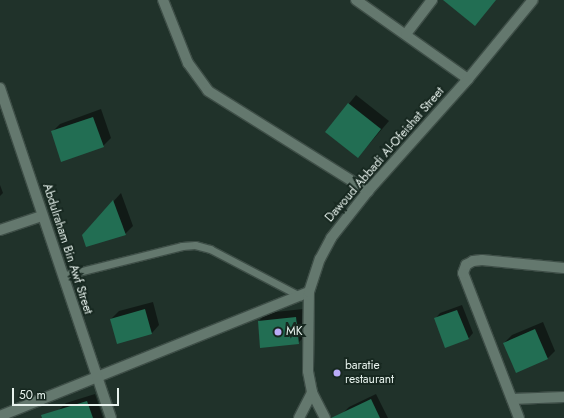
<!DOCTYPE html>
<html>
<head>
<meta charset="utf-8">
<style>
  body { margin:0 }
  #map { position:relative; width:564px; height:418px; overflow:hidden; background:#20322a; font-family:Jost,sans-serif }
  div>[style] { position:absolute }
  .shadow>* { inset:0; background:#0007 }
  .building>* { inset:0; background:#226e53 }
  .roads { filter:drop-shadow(1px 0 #3e4e47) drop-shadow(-1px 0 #3e4e47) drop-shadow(0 1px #3e4e47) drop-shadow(0 -1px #3e4e47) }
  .lane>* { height:7px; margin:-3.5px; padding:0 3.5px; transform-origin:3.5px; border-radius:3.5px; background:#64786e }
  .street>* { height:10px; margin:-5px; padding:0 5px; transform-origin:5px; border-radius:5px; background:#64786e }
  .secondary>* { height:10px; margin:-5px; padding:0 5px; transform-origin:5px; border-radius:5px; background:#64786e }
  .dots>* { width:11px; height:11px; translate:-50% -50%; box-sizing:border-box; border:2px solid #172820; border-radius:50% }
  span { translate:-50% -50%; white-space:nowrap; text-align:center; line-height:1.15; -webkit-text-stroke:4px #172820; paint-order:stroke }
  .street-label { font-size:12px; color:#e7f2ed }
  .poi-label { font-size:12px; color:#e7f2ed }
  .left { translate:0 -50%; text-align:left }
  .scale { position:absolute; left:12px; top:388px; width:107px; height:18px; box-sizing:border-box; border:2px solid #e7f2ed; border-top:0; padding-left:5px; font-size:12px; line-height:14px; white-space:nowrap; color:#e7f2ed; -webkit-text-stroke:3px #172820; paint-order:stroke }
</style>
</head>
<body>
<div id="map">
  <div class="shadow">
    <i style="clip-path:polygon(356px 95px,389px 121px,358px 157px,326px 132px)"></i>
    <i style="clip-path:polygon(101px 109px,111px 138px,103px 146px,52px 132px,60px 124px)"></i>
    <i style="clip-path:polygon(0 185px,3px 193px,0 196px)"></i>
    <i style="clip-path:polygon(121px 193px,133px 226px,125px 234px,83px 235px)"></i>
    <i style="clip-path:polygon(153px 302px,159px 325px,152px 333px,111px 319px,119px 311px)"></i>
    <i style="clip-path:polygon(462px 305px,473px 333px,468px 339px,435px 319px,440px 313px)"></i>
    <i style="clip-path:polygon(303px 309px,306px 335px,298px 343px,259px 321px,266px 313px)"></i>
    <i style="clip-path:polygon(543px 322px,555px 351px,547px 359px,504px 343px,512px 335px)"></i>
    <i style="clip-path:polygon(95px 394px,103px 418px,60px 418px,58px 411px,66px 403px)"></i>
    <i style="clip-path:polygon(376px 394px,388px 418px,347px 418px,344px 412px,349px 407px)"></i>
  </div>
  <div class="building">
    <i style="clip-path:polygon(443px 0,496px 0,475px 26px)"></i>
    <i style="clip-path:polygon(348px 103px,381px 129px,358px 158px,325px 132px)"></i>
    <i style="clip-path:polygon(93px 117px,104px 147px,61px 162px,51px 131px)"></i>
    <i style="clip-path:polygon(113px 200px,126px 235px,86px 247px,82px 235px)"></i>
    <i style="clip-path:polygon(145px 309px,152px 334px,117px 344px,110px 319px)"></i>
    <i style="clip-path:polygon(457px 310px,469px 339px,445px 348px,434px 318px)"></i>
    <i style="clip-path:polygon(296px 317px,299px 344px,260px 348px,258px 321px)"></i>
    <i style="clip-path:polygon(535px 329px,548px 359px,516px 373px,503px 343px)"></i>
    <i style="clip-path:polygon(371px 399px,380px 418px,331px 418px)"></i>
    <i style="clip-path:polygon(87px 401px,93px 418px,42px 418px,41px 415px)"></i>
  </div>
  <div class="roads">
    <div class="lane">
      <i style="left:62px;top:276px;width:124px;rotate:-14deg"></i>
      <i style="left:182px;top:246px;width:13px;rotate:-4deg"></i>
      <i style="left:195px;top:245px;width:16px;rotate:15deg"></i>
      <i style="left:210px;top:249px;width:102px;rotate:27.6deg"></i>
    </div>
    <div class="street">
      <i style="left:163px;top:0;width:68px;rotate:68.4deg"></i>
      <i style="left:188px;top:63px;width:34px;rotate:54deg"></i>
      <i style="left:208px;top:91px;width:189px;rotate:32deg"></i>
      <i style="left:356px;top:0;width:137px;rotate:35.2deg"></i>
      <i style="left:406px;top:34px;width:43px;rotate:-52.6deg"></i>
      <i style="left:0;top:230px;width:44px;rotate:-18.4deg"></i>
      <i style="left:512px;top:399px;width:52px;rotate:-2.2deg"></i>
      <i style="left:0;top:416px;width:333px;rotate:-21.9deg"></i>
      <i style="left:299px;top:418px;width:29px;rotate:-63deg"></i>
      <i style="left:325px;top:418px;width:29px;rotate:-117deg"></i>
      <i style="left:312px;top:392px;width:21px;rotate:-101deg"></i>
      <i style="left:308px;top:371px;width:79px;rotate:-89.3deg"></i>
      <i style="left:309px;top:292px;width:35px;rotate:-72deg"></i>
      <i style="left:320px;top:259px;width:24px;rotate:-62deg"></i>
      <i style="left:331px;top:238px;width:60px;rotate:-51.8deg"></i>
      <i style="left:368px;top:191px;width:150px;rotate:-48.2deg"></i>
      <i style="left:468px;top:79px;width:102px;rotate:-50.6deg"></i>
      <i style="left:519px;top:418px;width:155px;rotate:-111.1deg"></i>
      <i style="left:463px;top:273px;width:9px;rotate:-69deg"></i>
      <i style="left:466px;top:265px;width:8px;rotate:-30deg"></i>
      <i style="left:473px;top:261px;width:9px;rotate:-6deg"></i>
      <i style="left:482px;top:260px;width:82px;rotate:5.6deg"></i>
    </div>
    <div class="secondary">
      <i style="left:0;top:88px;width:348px;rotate:71.4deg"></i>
    </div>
  </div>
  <div class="dots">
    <i style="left:278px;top:332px;background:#b9abf7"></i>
    <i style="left:337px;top:373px;background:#b9abf7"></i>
  </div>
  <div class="street-label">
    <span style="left:385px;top:155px;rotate:-49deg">Dawoud Abbadi Al-Ofeishat Street</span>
    <span style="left:67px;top:249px;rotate:72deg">Abdulraham Bin Awf Street</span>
  </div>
  <div class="poi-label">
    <span class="left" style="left:286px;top:332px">MK</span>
    <span class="left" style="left:345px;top:373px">baratie<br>restaurant</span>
  </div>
  <div class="scale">50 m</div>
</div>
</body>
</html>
